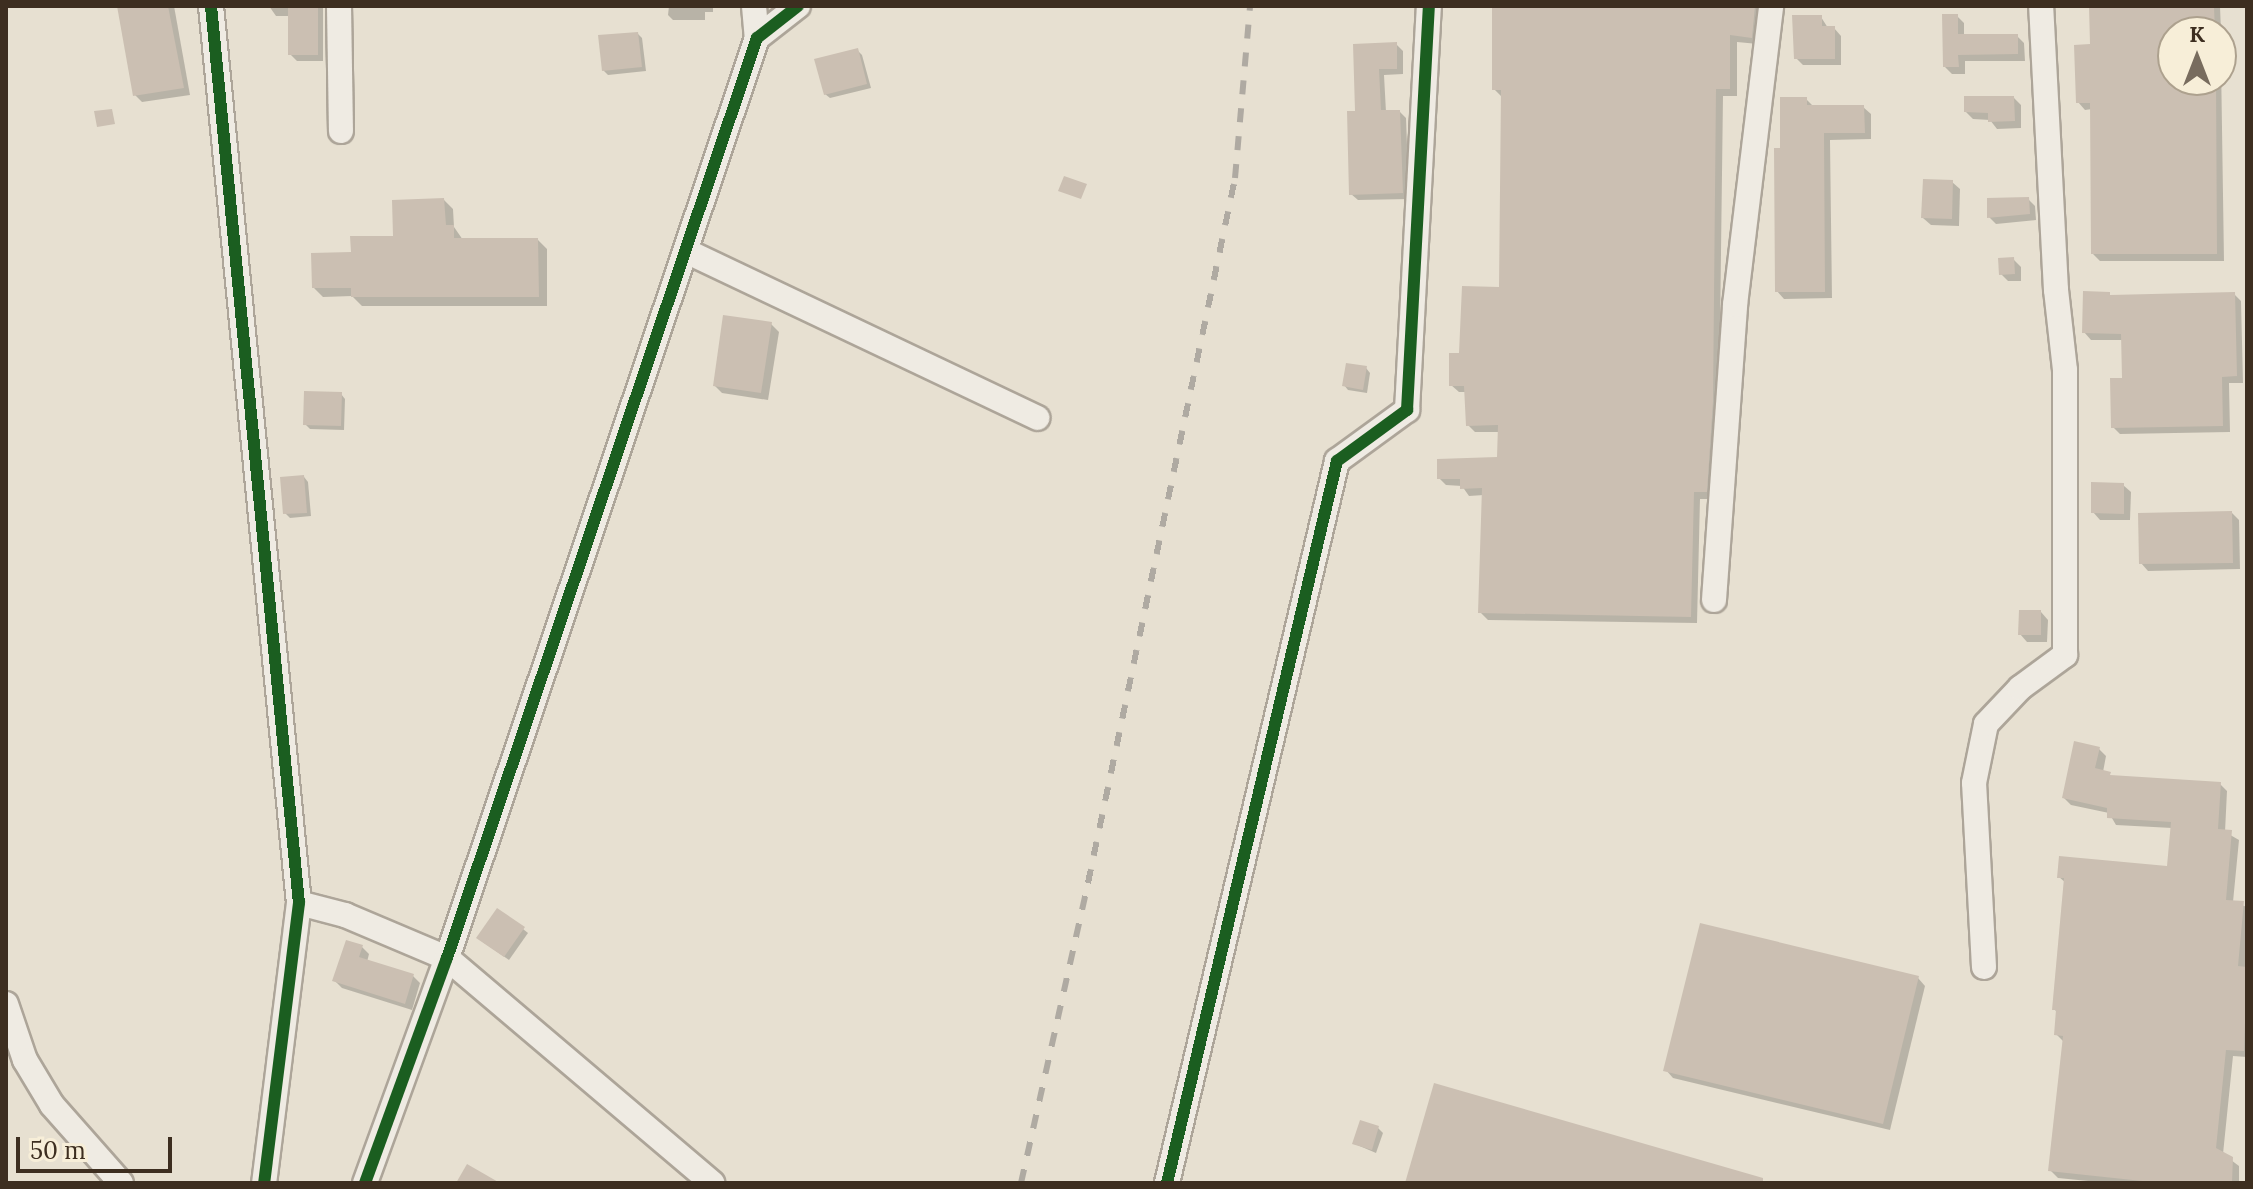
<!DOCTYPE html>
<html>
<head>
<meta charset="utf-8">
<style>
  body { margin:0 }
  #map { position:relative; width:2253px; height:1189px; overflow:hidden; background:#e7e0d1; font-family:Lora,serif }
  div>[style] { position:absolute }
  .shadow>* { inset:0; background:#0003 }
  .building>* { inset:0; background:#cbbfb2 }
  .roads { filter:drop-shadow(2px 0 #ada599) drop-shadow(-2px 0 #ada599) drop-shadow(0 2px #ada599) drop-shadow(0 -2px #ada599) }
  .minor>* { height:24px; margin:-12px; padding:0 12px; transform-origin:12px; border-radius:12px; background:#efebe3 }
  .rail>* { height:6px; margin-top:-3px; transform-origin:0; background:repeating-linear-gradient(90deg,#afaaa2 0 14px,transparent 0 28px) }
  .cycleway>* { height:12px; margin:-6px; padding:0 6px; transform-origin:6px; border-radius:6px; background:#1b5e20 }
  span { translate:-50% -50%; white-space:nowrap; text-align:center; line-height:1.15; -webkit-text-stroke:6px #f7eed8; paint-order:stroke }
  .frame { position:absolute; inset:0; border:8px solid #3d2e20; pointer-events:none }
  .north { position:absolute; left:2157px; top:16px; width:80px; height:80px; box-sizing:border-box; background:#f7eed8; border:2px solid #ada18e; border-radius:50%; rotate:0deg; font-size:22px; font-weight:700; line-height:32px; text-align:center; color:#3d2e20 }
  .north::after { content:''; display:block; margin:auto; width:28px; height:36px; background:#786c5e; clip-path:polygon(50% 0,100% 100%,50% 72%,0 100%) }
  .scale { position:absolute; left:16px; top:1137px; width:156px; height:36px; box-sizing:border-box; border:4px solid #3d2e20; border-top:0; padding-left:10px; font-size:24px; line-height:28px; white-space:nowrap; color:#3d2e20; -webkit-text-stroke:6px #f7eed8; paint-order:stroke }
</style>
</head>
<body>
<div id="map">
  <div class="shadow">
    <i style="clip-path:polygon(120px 6px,174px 6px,190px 95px,142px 102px,135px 95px)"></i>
    <i style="clip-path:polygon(269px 6px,323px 6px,323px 61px,297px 61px,290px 54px,290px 16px,276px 16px)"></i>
    <i style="clip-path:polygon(669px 6px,713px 6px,713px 12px,705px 12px,705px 20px,673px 20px,668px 15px)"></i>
    <i style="clip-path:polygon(1495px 6px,1763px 6px,1758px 44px,1737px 42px,1737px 96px,1723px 96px,1719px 411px,1713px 499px,1700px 499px,1697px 623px,1488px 620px,1481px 613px,1484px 495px,1469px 496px,1462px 486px,1446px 485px,1439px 478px,1499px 459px,1499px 432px,1475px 432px,1468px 425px,1466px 392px,1459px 392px,1451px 385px,1461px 355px,1501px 290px,1501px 96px,1494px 89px)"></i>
    <i style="clip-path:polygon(2091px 6px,2220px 6px,2221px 32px,2173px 32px,2173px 80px,2221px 80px,2221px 61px,2224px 261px,2100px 261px,2093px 254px,2092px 109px,2085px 110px,2078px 102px,2092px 46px)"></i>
    <i style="clip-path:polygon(1957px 16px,1964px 23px,1964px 36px,2017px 36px,2024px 43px,2025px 61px,1965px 61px,1965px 74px,1952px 74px,1945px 67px)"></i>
    <i style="clip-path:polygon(1821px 17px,1828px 28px,1834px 28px,1841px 36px,1841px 65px,1803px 65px,1796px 58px)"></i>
    <i style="clip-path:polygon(638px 34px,642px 38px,646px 71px,608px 75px,603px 70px)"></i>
    <i style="clip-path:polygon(1396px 44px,1403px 51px,1403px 74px,1384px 75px,1386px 112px,1400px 112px,1406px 118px,1409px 199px,1358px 200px,1351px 194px,1357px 113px,1355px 46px)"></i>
    <i style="clip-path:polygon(857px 50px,862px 55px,871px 88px,830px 98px,825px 94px)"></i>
    <i style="clip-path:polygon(2014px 98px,2021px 105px,2021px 128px,1997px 129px,1990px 120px,1973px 119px,1966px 112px)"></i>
    <i style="clip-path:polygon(1806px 99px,1814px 107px,1863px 107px,1871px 114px,1871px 139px,1830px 140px,1832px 298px,1784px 299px,1777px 291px,1782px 150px)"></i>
    <i style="clip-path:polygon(1952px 182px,1960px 189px,1959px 226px,1931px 225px,1923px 218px)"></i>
    <i style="clip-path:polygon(2028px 199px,2035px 206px,2036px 220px,1996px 224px,1989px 217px)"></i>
    <i style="clip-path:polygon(444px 200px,453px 209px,454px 227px,463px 240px,538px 240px,547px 249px,547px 306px,362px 306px,352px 296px,323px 297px,314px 288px,353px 254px,395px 238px)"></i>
    <i style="clip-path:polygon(2013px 259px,2021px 267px,2021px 281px,2008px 281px,2001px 274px)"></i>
    <i style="clip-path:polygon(2109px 294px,2112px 297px,2234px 294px,2241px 301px,2243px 383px,2229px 383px,2230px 432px,2120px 434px,2113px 427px,2124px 380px,2123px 340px,2091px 340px,2084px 332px)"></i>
    <i style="clip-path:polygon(771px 324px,779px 332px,768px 400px,722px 393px,715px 386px)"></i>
    <i style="clip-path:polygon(1366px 368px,1370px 373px,1367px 393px,1348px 390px,1344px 385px)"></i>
    <i style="clip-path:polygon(341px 394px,345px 399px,344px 430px,310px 429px,305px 424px)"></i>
    <i style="clip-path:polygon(304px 477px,308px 482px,311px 516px,290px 518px,285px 513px)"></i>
    <i style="clip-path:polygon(2123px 485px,2131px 492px,2130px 520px,2100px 520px,2093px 512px)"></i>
    <i style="clip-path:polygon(2232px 513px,2239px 520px,2240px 569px,2148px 571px,2141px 563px)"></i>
    <i style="clip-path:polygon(2041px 612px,2048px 620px,2047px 642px,2027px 642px,2020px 634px)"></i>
    <i style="clip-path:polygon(2099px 749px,2106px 756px,2103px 772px,2114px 778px,2220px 784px,2227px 791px,2225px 832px,2239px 840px,2233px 902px,2247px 907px,2247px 1057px,2233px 1056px,2223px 1154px,2239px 1166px,2239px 1183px,2108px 1183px,2058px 1178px,2050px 1170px,2064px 1042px,2056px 1034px,2058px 1013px,2054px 1009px,2066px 883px,2059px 877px,2169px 868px,2172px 828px,2116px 825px,2109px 813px,2071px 805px,2064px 798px)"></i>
    <i style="clip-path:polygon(523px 929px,528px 933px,509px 960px,483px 942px)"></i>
    <i style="clip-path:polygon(362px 947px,369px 954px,367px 962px,413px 976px,420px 983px,412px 1010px,342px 988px,335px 981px)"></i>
    <i style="clip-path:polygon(1918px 978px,1925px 986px,1890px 1130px,1673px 1078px,1666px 1070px)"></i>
    <i style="clip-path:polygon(1378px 1128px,1383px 1133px,1376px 1153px,1355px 1144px)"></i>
  </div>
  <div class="building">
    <i style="clip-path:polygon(117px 6px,168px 6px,184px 88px,133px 96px)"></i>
    <i style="clip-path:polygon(288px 6px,318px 6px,318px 55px,288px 55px)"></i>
    <i style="clip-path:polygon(1492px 6px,1755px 6px,1752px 38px,1730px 35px,1730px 89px,1716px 89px,1713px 402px,1707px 492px,1694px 492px,1691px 617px,1478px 613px,1482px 488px,1460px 489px,1460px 479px,1437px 479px,1437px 459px,1497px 457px,1498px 425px,1466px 426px,1464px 386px,1449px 386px,1449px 353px,1459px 353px,1462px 286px,1499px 287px,1501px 90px,1492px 90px)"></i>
    <i style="clip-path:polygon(2089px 6px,2214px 6px,2215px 32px,2173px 32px,2173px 80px,2216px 80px,2217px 254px,2091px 254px,2090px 103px,2076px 103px,2074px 45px,2090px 44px)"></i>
    <i style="clip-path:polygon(1942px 14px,1958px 14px,1958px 34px,2018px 34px,2018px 54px,1958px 55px,1959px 67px,1943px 67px)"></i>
    <i style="clip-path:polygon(1792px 15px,1822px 15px,1822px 26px,1835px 26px,1835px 59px,1794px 59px)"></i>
    <i style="clip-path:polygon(638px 32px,642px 67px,602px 71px,598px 35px)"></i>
    <i style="clip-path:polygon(1397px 42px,1397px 69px,1379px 69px,1381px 110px,1400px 110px,1403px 193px,1349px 195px,1347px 111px,1355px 111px,1353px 44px)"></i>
    <i style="clip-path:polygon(858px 48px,867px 84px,824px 95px,814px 59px)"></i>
    <i style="clip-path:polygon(1964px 96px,2014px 96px,2015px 121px,1988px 122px,1988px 113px,1964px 112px)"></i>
    <i style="clip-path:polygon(1780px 97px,1807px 97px,1807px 105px,1864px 105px,1865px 133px,1824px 133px,1825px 292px,1775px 292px,1774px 148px,1780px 148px)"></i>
    <i style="clip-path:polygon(112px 109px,115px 124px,97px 127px,94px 111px)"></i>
    <i style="clip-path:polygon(1064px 176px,1087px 184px,1081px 199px,1058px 191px)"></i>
    <i style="clip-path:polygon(1923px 179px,1953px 180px,1952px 219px,1921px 218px)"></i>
    <i style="clip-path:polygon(2029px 197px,2030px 214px,1987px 218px,1987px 198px)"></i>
    <i style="clip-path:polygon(444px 198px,446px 225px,454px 225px,454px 238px,538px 238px,539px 297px,351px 297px,351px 288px,312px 288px,311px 253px,351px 252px,350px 236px,393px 236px,392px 200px)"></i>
    <i style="clip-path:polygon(2014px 257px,2015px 274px,1999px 275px,1998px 258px)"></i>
    <i style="clip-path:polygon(2083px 291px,2110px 292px,2110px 295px,2235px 292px,2237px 376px,2222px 377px,2223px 426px,2111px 428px,2110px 378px,2122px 378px,2121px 334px,2082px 333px)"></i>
    <i style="clip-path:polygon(723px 315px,772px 322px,761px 393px,713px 386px)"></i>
    <i style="clip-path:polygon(1346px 363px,1367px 366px,1363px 390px,1342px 386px)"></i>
    <i style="clip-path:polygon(304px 391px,342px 392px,341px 426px,303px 425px)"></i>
    <i style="clip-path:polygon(304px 475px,307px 513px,283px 514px,280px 477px)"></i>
    <i style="clip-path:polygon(2091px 482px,2124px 483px,2124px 514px,2091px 513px)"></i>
    <i style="clip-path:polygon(2232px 511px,2233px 563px,2139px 564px,2138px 513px)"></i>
    <i style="clip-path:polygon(2019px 610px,2041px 610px,2041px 635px,2018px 635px)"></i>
    <i style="clip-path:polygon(2074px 741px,2100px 747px,2095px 768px,2111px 772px,2110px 775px,2221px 782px,2218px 829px,2232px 830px,2226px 900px,2244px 901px,2238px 966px,2247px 967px,2244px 1051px,2226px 1050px,2216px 1148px,2233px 1157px,2232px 1183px,2161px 1183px,2048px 1171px,2063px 1036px,2054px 1035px,2056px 1010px,2052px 1010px,2064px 878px,2057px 878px,2059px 856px,2167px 866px,2171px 822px,2107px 818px,2107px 808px,2062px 798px)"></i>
    <i style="clip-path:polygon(497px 908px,525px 927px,504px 957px,476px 938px)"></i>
    <i style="clip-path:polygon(1700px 923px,1919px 976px,1883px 1124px,1663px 1071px)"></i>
    <i style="clip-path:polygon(346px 940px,363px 945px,359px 957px,414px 974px,405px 1004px,332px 981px)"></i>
    <i style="clip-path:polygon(1434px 1083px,1763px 1178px,1763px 1183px,1405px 1183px)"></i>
    <i style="clip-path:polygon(1360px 1120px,1379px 1126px,1372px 1150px,1352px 1144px)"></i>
    <i style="clip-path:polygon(467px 1164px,500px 1183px,456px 1183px)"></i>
  </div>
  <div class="roads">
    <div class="minor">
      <i style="left:211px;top:6px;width:901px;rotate:84.4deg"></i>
      <i style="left:299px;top:903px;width:282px;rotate:97.1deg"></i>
      <i style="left:339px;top:6px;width:125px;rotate:89.1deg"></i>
      <i style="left:754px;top:6px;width:32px;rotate:85deg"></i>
      <i style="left:686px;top:251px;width:389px;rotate:25.4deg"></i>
      <i style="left:1714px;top:600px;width:296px;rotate:-85.9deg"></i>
      <i style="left:1735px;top:305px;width:301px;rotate:-83.1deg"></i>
      <i style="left:299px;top:903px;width:48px;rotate:14.6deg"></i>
      <i style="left:345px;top:915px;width:111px;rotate:22.9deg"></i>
      <i style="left:447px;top:958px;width:348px;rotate:40.3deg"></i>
      <i style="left:1984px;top:967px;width:184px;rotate:-93.1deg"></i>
      <i style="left:1974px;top:783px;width:60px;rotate:-78.5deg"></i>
      <i style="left:1986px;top:724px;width:50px;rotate:-46.6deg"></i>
      <i style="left:2020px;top:688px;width:56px;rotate:-36.3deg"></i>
      <i style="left:2065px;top:655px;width:285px;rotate:-90deg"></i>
      <i style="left:2065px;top:370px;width:81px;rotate:-96.4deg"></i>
      <i style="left:2056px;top:290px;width:284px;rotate:-93deg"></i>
      <i style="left:6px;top:1004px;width:59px;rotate:71.3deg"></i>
      <i style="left:25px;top:1060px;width:52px;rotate:59deg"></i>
      <i style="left:52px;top:1105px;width:104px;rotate:48.5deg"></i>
      <i style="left:365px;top:1183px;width:239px;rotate:-70deg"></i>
      <i style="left:447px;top:958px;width:971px;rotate:-71.38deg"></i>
      <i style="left:757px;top:38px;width:52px;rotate:-38deg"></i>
      <i style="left:1167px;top:1183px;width:742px;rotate:-76.75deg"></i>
      <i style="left:1337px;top:461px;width:87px;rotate:-36.1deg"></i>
      <i style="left:1407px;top:410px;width:405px;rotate:-86.9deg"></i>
    </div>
  </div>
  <div class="rail">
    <i style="left:1021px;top:1183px;width:307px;rotate:-77.4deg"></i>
    <i style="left:1088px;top:883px;width:720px;rotate:-78.22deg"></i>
    <i style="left:1235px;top:178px;width:173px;rotate:-85deg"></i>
  </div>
  <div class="cycleway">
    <i style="left:211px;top:6px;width:901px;rotate:84.4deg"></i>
    <i style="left:299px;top:903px;width:282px;rotate:97.1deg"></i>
    <i style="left:365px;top:1183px;width:239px;rotate:-70deg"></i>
    <i style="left:447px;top:958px;width:971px;rotate:-71.38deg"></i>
    <i style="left:757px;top:38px;width:52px;rotate:-38deg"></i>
    <i style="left:1167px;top:1183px;width:742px;rotate:-76.75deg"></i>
    <i style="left:1337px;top:461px;width:87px;rotate:-36.1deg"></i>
    <i style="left:1407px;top:410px;width:405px;rotate:-86.9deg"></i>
  </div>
  <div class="frame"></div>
  <div class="north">K</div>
  <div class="scale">50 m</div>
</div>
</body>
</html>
